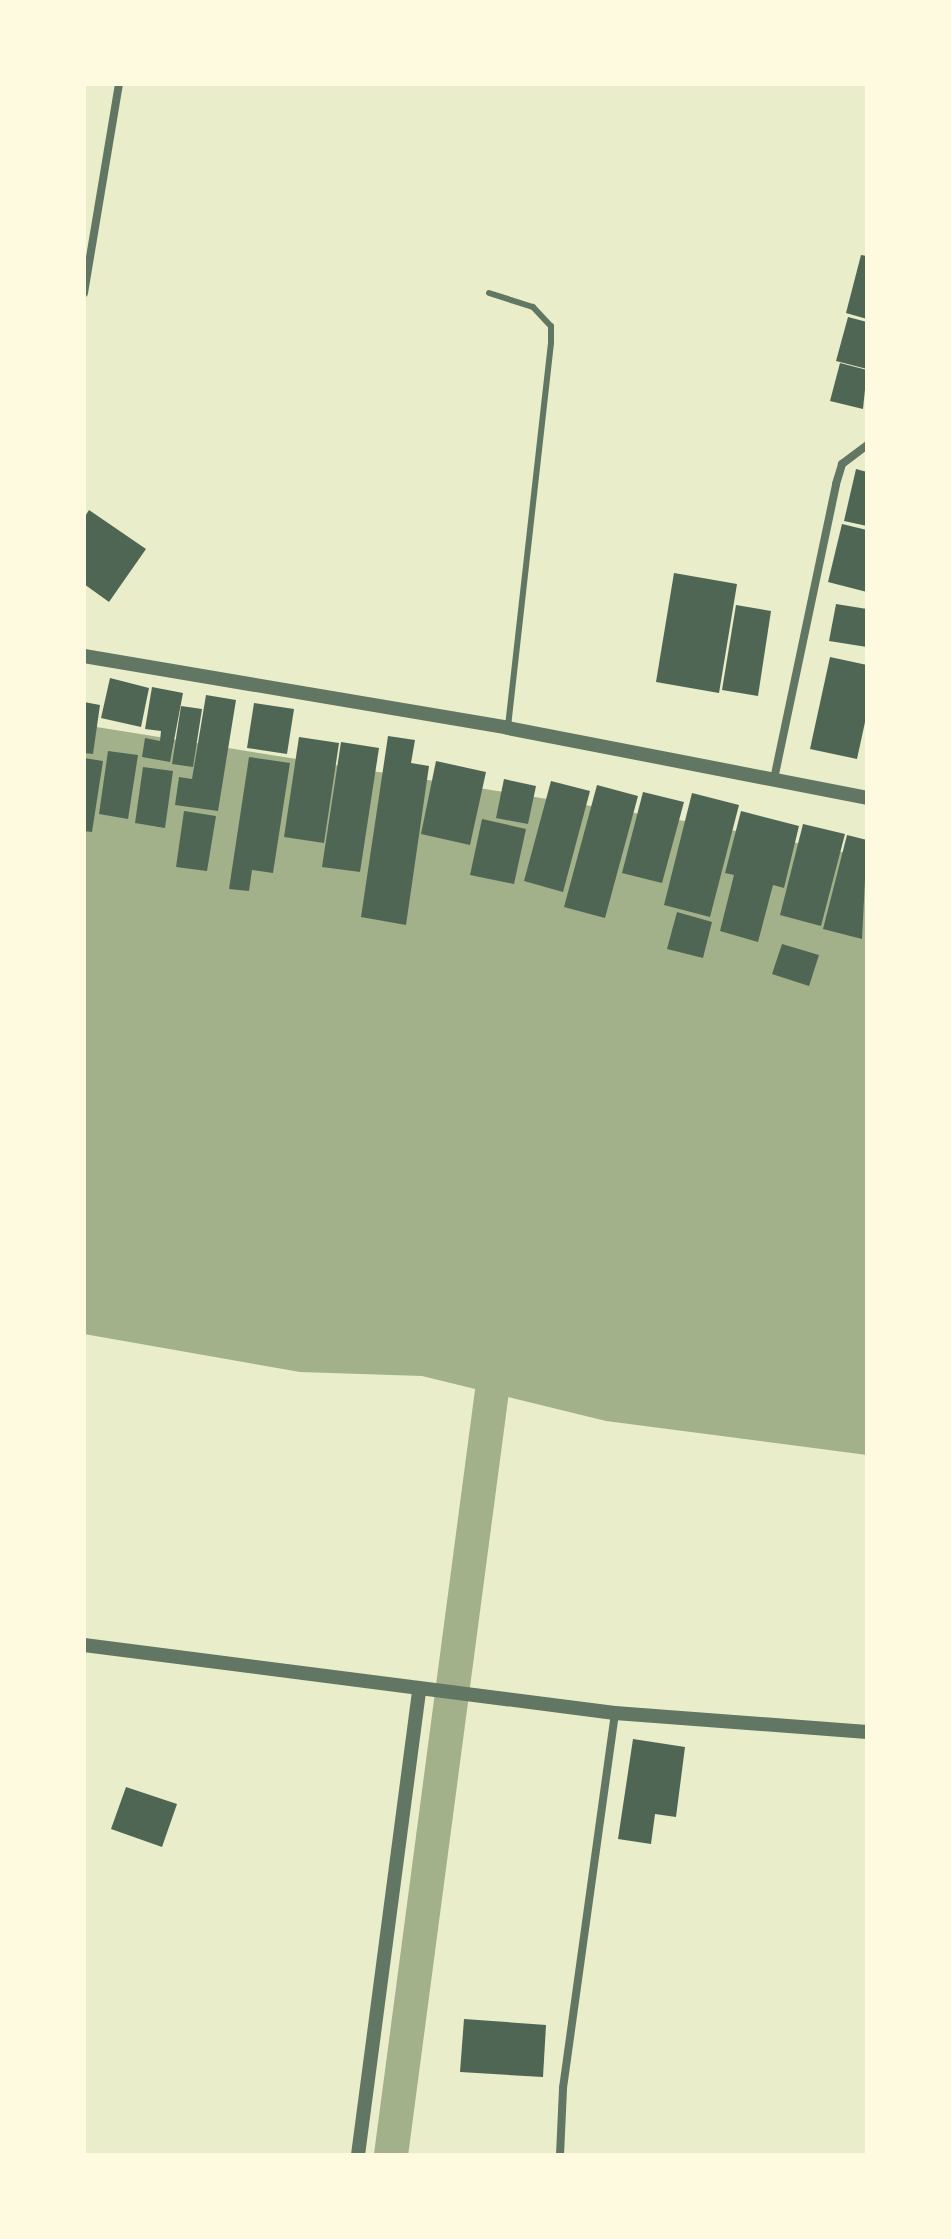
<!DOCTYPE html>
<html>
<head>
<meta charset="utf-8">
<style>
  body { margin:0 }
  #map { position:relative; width:951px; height:2239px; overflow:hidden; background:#e9edc9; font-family:"Fira Sans Condensed",sans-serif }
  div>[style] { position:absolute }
  .water>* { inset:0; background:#a3b18a }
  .canal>* { height:34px; margin:-17px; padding:0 17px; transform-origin:17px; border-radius:17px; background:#a3b18a }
  .building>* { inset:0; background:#4f6655 }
  .service>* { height:6px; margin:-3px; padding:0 3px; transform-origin:3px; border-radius:3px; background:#617663 }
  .minor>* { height:8px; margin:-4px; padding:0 4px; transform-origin:4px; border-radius:4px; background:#617663 }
  .tertiary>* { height:14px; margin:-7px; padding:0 7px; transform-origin:7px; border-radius:7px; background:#617663 }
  span { translate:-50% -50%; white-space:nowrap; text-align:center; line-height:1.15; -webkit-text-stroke:6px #fefae0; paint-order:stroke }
  .frame { position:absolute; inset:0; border:86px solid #fefae0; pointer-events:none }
</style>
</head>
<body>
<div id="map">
  <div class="water">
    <i style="clip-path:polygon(84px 725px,691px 822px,867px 857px,867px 1455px,606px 1421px,422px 1376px,300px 1372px,84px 1334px)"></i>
  </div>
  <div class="canal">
    <i style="left:391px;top:2155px;width:816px;rotate:-82.47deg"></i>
  </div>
  <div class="building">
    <i style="clip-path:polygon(861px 255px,867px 256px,867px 319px,846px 313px)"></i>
    <i style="clip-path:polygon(848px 317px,867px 322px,867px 369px,836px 361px)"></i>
    <i style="clip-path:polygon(840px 363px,867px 370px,863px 409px,830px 401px)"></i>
    <i style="clip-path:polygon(856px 469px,867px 472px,867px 526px,844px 521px)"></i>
    <i style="clip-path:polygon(89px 510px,146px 549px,109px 602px,84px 584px,84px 518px)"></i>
    <i style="clip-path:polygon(842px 524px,867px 530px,867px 592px,828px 582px)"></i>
    <i style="clip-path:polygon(674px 573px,737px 584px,719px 693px,656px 682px)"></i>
    <i style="clip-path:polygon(836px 604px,867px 609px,867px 647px,829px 641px)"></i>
    <i style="clip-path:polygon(736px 605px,771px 611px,758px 696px,722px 690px)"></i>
    <i style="clip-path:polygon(830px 657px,867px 665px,867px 713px,857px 759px,810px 749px)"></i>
    <i style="clip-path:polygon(110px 678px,149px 688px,141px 727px,101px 718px)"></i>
    <i style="clip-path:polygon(152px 687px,183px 693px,170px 762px,142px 757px,145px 738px,160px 741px,161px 731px,145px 729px)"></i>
    <i style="clip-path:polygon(206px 695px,236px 700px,218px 811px,175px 805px,179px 777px,192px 779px)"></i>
    <i style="clip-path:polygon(84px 702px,100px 705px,93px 754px,84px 753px)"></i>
    <i style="clip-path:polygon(254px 703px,294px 709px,287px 754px,247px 748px)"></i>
    <i style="clip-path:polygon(181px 706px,202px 709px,193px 767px,172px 764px)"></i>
    <i style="clip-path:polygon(388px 736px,415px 740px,411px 763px,429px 766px,406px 925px,361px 917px)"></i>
    <i style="clip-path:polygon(299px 737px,339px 743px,324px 843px,284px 837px)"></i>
    <i style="clip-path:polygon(341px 742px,379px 748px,360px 872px,322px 867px)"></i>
    <i style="clip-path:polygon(108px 751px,138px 755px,128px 819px,99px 814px)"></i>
    <i style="clip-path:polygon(249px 757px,290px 763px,273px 873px,252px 870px,249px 891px,229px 889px)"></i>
    <i style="clip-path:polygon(84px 758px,103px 761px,92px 832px,84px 831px)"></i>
    <i style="clip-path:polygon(436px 761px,486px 772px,470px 845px,421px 834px)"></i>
    <i style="clip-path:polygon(143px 767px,173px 771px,165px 828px,135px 823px)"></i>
    <i style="clip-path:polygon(504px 779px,536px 786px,528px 824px,496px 818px)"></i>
    <i style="clip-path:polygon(551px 781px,590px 791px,563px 892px,524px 881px)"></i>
    <i style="clip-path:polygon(597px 785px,638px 796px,605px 918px,564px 907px)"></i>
    <i style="clip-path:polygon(643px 792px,684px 802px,662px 883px,622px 873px)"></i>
    <i style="clip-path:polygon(692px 793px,739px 805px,710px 917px,664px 905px)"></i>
    <i style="clip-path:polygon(184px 811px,216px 816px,207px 871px,176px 867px)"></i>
    <i style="clip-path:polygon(741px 811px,799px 826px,784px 888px,773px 885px,758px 942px,720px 931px,734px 875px,725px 873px)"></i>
    <i style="clip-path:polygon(482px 819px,526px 829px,514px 884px,470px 875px)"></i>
    <i style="clip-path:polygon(803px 824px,845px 834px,821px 926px,780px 915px)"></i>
    <i style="clip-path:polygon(847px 835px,867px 840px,862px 939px,823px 929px)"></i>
    <i style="clip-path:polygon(677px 912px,712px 922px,703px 958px,667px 949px)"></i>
    <i style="clip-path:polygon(782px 944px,819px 955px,809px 986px,772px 974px)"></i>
    <i style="clip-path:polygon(633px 1739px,685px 1747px,676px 1817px,655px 1814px,651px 1844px,618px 1839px)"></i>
    <i style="clip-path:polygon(126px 1787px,177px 1804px,162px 1847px,111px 1829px)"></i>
    <i style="clip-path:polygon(464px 2019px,546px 2025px,543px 2077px,460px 2072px)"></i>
  </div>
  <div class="service">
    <i style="left:489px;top:293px;width:46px;rotate:17.7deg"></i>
    <i style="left:533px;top:307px;width:26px;rotate:47deg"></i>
    <i style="left:551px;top:326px;width:17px;rotate:90deg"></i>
    <i style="left:551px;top:343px;width:387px;rotate:96.4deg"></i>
  </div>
  <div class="minor">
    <i style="left:84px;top:293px;width:212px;rotate:-80.5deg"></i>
    <i style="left:774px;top:779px;width:301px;rotate:-78.1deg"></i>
    <i style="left:836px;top:484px;width:21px;rotate:-73deg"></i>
    <i style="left:842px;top:464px;width:31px;rotate:-37deg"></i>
    <i style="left:560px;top:2155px;width:67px;rotate:-87.4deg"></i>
    <i style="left:563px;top:2088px;width:379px;rotate:-82.1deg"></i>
  </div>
  <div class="tertiary">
    <i style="left:84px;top:656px;width:430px;rotate:9.6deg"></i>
    <i style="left:508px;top:728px;width:366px;rotate:11deg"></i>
    <i style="left:84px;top:1645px;width:535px;rotate:7.3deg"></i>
    <i style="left:615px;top:1713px;width:253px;rotate:4.3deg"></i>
    <i style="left:358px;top:2155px;width:470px;rotate:-82.5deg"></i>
  </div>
  <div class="frame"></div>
</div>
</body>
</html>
